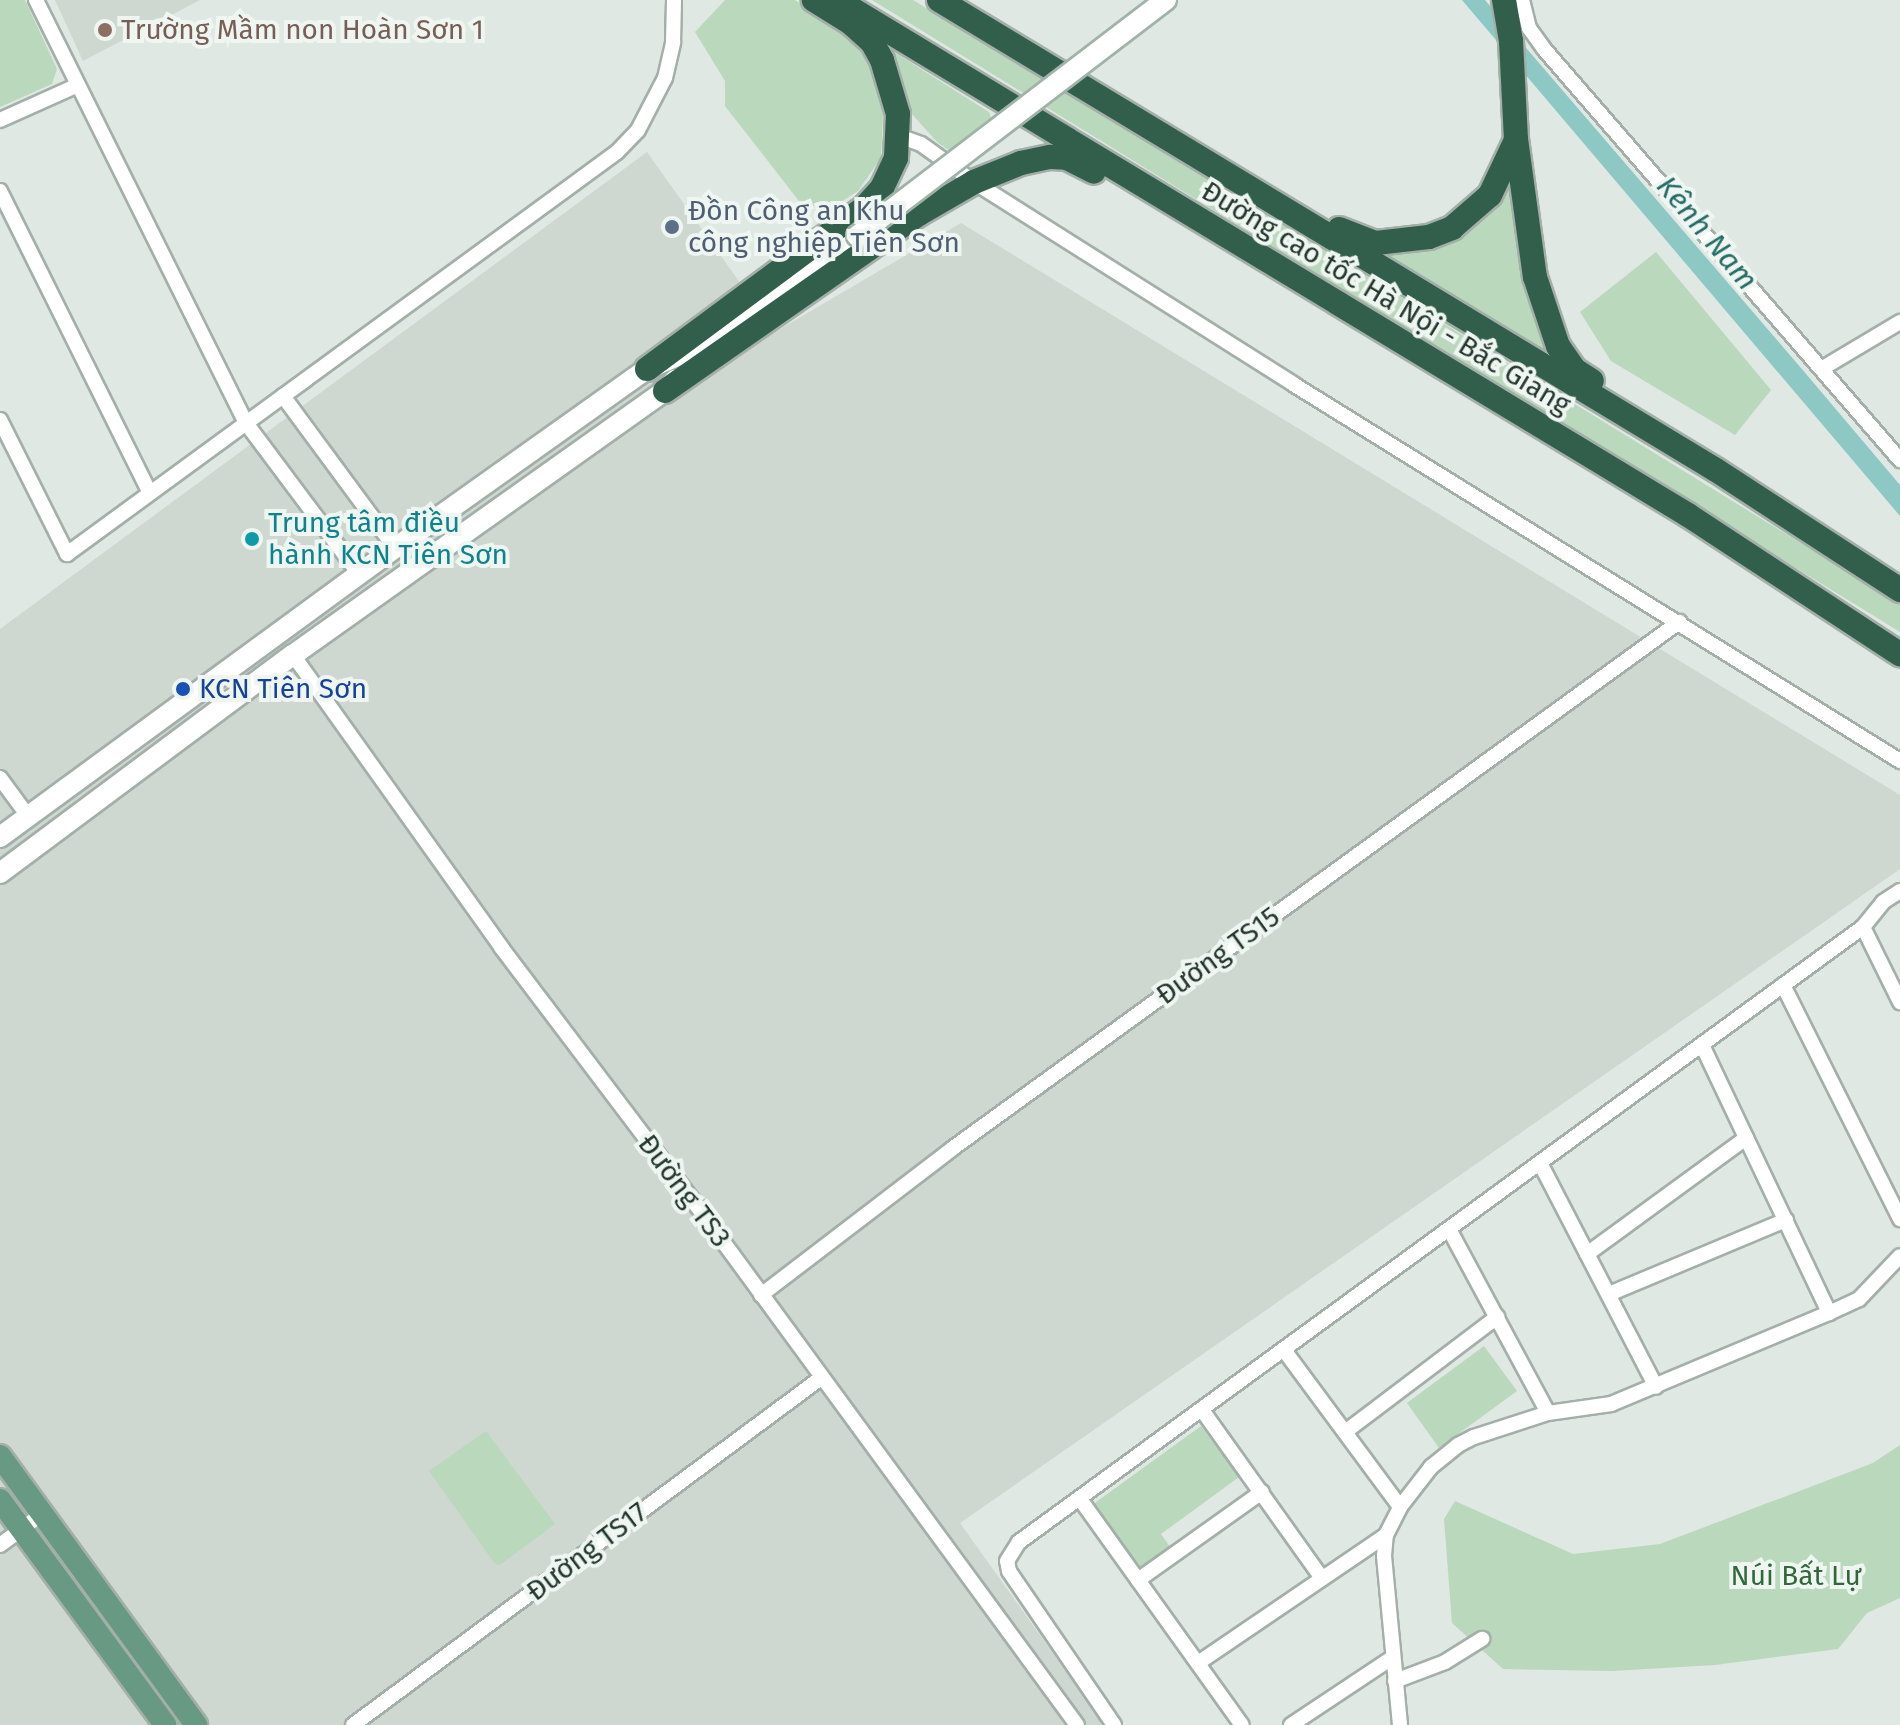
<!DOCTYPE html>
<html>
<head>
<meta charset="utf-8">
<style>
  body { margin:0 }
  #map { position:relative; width:1900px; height:1725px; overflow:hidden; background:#dfe8e2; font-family:"Fira Sans",sans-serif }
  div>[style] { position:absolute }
  .built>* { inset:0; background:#ced8d1 }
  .green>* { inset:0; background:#bad8bb }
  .water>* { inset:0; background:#8dc8c4 }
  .roads { filter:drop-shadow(2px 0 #a3afa8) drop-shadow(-2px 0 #a3afa8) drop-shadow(0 2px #a3afa8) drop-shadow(0 -2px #a3afa8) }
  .minor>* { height:14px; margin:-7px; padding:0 7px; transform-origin:7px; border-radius:7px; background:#fff }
  .secondary>* { height:20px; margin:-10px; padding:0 10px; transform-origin:10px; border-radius:10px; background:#fff }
  .primary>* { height:22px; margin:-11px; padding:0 11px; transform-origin:11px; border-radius:11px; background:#689982 }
  .motorway>* { height:24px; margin:-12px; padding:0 12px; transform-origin:12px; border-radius:12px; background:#315f4b }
  .bridges { filter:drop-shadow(2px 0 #a0b3a8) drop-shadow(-2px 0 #a0b3a8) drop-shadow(0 2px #a0b3a8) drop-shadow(0 -2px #a0b3a8) }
  .secondary-bridge>* { height:20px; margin:-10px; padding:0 10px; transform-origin:10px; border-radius:10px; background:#fff }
  .dots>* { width:22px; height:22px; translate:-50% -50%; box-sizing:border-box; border:4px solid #eff6f1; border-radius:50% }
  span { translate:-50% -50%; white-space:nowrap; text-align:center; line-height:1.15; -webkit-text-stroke:8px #eff6f1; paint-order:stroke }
  .education-label { font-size:28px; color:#785e54 }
  .left { translate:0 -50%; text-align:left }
  .service-label { font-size:28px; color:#4e5e75 }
  .street-label { font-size:28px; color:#22362c }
  .culture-label { font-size:28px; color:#0d838f }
  .transit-label { font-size:28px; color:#164399 }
  .park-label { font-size:28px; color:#31683a }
  .water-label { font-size:30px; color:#246b67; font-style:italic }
</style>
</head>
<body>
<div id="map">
  <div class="built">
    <i style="clip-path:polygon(55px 0,200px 0,83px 61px)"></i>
    <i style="clip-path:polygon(647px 152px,775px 332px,961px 223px,1900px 795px,1900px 869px,960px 1523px,1104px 1725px,0 1725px,0 629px)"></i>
  </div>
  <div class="green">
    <i style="clip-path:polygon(0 0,25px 0,57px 69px,52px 84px,0 107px)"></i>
    <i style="clip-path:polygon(725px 0,794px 0,835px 20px,873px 68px,883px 114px,881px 158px,858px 191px,830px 209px,825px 201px,806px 210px,725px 106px,725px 81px,695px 32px)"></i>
    <i style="clip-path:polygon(872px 0,913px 0,1399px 296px,1900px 604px,1900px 632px)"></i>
    <i style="clip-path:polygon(886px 47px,989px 112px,993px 123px,955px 154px,938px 143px,911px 113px)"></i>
    <i style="clip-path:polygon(1514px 180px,1565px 371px,1378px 258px,1430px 249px,1464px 235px,1490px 212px)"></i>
    <i style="clip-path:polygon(1656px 252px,1771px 390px,1735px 435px,1611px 361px,1580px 312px)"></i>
    <i style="clip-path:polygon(1484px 1346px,1517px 1391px,1439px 1448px,1407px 1403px)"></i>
    <i style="clip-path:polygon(1201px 1426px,1239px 1477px,1161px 1534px,1170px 1547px,1138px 1570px,1092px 1505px)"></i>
    <i style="clip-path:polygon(486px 1431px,555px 1524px,500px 1565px,495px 1564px,429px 1471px)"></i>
    <i style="clip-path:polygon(1900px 1445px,1900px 1598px,1867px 1613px,1838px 1649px,1715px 1665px,1612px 1671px,1503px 1669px,1452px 1623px,1444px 1519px,1455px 1501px,1573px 1554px,1660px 1544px,1873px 1463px)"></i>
    <i style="clip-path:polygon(52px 1543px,185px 1725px,175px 1725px,47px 1546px)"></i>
  </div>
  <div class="water">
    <i style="clip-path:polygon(1462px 0,1485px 0,1801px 368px,1900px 485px,1900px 516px)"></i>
  </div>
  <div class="roads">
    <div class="minor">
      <i style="left:36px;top:0;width:472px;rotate:63.6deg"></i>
      <i style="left:246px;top:423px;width:189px;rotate:53.2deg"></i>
      <i style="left:1522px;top:0;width:29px;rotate:76deg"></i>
      <i style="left:1529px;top:28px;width:26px;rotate:54deg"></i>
      <i style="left:1544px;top:49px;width:544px;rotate:49.1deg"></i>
      <i style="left:0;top:120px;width:85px;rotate:-24.2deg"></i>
      <i style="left:899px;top:136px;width:23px;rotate:20deg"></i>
      <i style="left:921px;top:144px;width:65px;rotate:35.6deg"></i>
      <i style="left:974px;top:182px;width:378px;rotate:32.3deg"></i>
      <i style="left:1293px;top:384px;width:715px;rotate:31.84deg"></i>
      <i style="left:0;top:191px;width:337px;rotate:63.6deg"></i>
      <i style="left:1823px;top:368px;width:90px;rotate:-30.9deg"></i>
      <i style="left:283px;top:396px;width:189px;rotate:53.6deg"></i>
      <i style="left:0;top:420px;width:150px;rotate:63.4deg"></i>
      <i style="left:67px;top:554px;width:681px;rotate:-36.16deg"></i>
      <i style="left:617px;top:152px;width:30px;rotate:-46deg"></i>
      <i style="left:638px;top:130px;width:59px;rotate:-62.6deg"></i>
      <i style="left:665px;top:78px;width:37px;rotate:-77deg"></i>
      <i style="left:673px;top:42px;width:42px;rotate:-88.6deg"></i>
      <i style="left:293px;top:655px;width:359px;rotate:54.5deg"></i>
      <i style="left:501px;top:947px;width:325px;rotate:52.9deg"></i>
      <i style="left:697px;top:1206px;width:643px;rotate:53.79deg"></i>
      <i style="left:0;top:778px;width:47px;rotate:53.6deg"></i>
      <i style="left:1863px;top:927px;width:84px;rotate:63.7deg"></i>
      <i style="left:1783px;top:985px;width:262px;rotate:63.4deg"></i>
      <i style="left:1702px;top:1045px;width:297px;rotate:64.6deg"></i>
      <i style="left:1540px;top:1163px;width:252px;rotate:62.6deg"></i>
      <i style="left:1449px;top:1229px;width:209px;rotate:61.7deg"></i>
      <i style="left:1587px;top:1254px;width:197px;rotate:-36.1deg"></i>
      <i style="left:1609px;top:1294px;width:192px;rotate:-22.7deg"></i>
      <i style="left:761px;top:1295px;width:242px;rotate:-37.4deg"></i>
      <i style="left:953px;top:1148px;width:897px;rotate:-35.92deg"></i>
      <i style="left:1284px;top:1350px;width:195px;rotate:53.5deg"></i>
      <i style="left:1202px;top:1410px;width:206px;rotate:54.5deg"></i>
      <i style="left:1345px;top:1432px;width:191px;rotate:-37.1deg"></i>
      <i style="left:1080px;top:1499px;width:278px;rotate:54.4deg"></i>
      <i style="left:0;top:1545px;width:52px;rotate:-36.4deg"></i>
      <i style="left:1138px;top:1580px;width:152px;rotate:-35.4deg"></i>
      <i style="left:1198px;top:1663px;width:227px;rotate:-34.2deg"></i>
      <i style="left:1395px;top:1681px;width:53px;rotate:-20.8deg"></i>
      <i style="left:1445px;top:1662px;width:44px;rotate:-31.9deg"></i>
      <i style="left:353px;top:1725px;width:583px;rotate:-36.56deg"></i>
      <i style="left:1114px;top:1725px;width:186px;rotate:-124.3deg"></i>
      <i style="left:1009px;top:1571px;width:10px;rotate:-101deg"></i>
      <i style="left:1007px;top:1561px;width:22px;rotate:-58deg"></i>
      <i style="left:1019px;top:1542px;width:1044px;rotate:-36.08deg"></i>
      <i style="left:1863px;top:927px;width:32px;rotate:-51deg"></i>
      <i style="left:1883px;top:902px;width:20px;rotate:-33deg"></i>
      <i style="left:1291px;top:1725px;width:121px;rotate:-33.6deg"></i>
      <i style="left:1400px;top:1725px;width:170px;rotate:-95.4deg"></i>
      <i style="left:1384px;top:1556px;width:21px;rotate:-85deg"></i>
      <i style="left:1386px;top:1535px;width:31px;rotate:-63deg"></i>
      <i style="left:1400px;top:1507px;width:51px;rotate:-52.2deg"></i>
      <i style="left:1431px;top:1467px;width:35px;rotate:-39deg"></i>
      <i style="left:1458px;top:1445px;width:18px;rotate:-27deg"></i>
      <i style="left:1474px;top:1437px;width:78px;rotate:-18deg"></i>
      <i style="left:1548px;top:1413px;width:64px;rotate:-8.1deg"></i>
      <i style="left:1611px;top:1404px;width:236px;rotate:-22.7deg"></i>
      <i style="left:1829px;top:1313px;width:33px;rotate:-25deg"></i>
      <i style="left:1859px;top:1299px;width:59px;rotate:-46.4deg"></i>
    </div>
    <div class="secondary">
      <i style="left:0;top:837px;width:489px;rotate:-36.2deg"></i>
      <i style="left:395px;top:548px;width:309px;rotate:-35.4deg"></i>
      <i style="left:647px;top:369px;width:63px;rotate:-23.3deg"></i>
      <i style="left:705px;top:344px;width:186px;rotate:-35.4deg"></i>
      <i style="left:0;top:873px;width:365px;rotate:-36.7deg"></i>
      <i style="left:293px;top:655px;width:456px;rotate:-35.4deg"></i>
      <i style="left:665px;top:391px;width:15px;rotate:-48deg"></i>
    </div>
    <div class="primary">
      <i style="left:0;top:1456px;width:333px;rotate:53.9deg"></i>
      <i style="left:0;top:1500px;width:279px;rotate:53.7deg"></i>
    </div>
    <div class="motorway">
      <i style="left:837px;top:0;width:995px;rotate:31.18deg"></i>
      <i style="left:1688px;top:515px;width:254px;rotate:33.3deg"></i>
      <i style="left:939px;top:0;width:908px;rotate:31.17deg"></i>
      <i style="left:1716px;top:470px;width:220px;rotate:33.1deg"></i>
      <i style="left:1504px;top:0;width:42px;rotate:80.3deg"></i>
      <i style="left:1511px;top:41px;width:98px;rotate:87.1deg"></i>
      <i style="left:1516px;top:139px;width:139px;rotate:82.2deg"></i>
      <i style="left:1535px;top:277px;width:73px;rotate:71.6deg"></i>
      <i style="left:1558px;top:346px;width:29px;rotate:55deg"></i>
      <i style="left:1575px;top:370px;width:20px;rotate:33deg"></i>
      <i style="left:1339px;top:229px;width:40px;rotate:21deg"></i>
      <i style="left:1376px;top:243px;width:53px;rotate:-6.5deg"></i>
      <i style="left:1429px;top:237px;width:25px;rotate:-21deg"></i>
      <i style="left:1452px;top:228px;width:50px;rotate:-41deg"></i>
      <i style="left:1490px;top:195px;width:59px;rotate:-64.7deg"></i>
      <i style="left:647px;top:369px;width:270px;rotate:-36.6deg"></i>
      <i style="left:864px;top:208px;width:27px;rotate:-48deg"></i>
      <i style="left:882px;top:188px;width:33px;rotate:-65deg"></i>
      <i style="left:896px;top:158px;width:44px;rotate:-87.4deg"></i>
      <i style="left:898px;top:114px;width:56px;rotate:-106.5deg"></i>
      <i style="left:882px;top:60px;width:21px;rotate:-119deg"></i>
      <i style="left:872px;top:42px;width:28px;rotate:-138deg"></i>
      <i style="left:851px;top:23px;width:44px;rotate:-148.1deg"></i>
      <i style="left:665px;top:391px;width:310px;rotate:-34.9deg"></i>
      <i style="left:919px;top:214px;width:64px;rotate:-30.2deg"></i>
      <i style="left:974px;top:182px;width:51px;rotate:-22deg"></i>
      <i style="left:1021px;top:163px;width:30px;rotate:-12deg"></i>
      <i style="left:1050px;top:157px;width:17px;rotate:3deg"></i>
      <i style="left:1067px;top:158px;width:30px;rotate:27deg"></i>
    </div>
  </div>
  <div class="bridges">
    <div class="secondary-bridge">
      <i style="left:857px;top:236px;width:389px;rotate:-37.4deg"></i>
    </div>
  </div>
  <div class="dots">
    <i style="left:105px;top:30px;background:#8d6e63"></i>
    <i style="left:672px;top:227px;background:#5c6f8a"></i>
    <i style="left:252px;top:539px;background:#0f9aa8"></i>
    <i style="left:183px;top:689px;background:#1a4fb4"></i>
  </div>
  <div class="education-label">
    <span class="left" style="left:121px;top:30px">Trường Mầm non Hoàn Sơn 1</span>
  </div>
  <div class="service-label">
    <span class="left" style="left:688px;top:227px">Đồn Công an Khu<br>công nghiệp Tiên Sơn</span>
  </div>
  <div class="street-label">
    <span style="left:1386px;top:298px;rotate:31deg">Đường cao tốc Hà Nội - Bắc Giang</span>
    <span style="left:1218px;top:956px;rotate:-36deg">Đường TS15</span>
    <span style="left:684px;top:1191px;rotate:53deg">Đường TS3</span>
    <span style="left:587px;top:1552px;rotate:-37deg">Đường TS17</span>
  </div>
  <div class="culture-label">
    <span class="left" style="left:268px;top:539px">Trung tâm điều<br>hành KCN Tiên Sơn</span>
  </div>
  <div class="transit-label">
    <span class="left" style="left:199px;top:689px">KCN Tiên Sơn</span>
  </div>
  <div class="park-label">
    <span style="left:1796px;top:1576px">Núi Bất Lự</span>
  </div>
  <div class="water-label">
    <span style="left:1707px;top:233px;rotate:50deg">Kênh Nam</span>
  </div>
</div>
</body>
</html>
